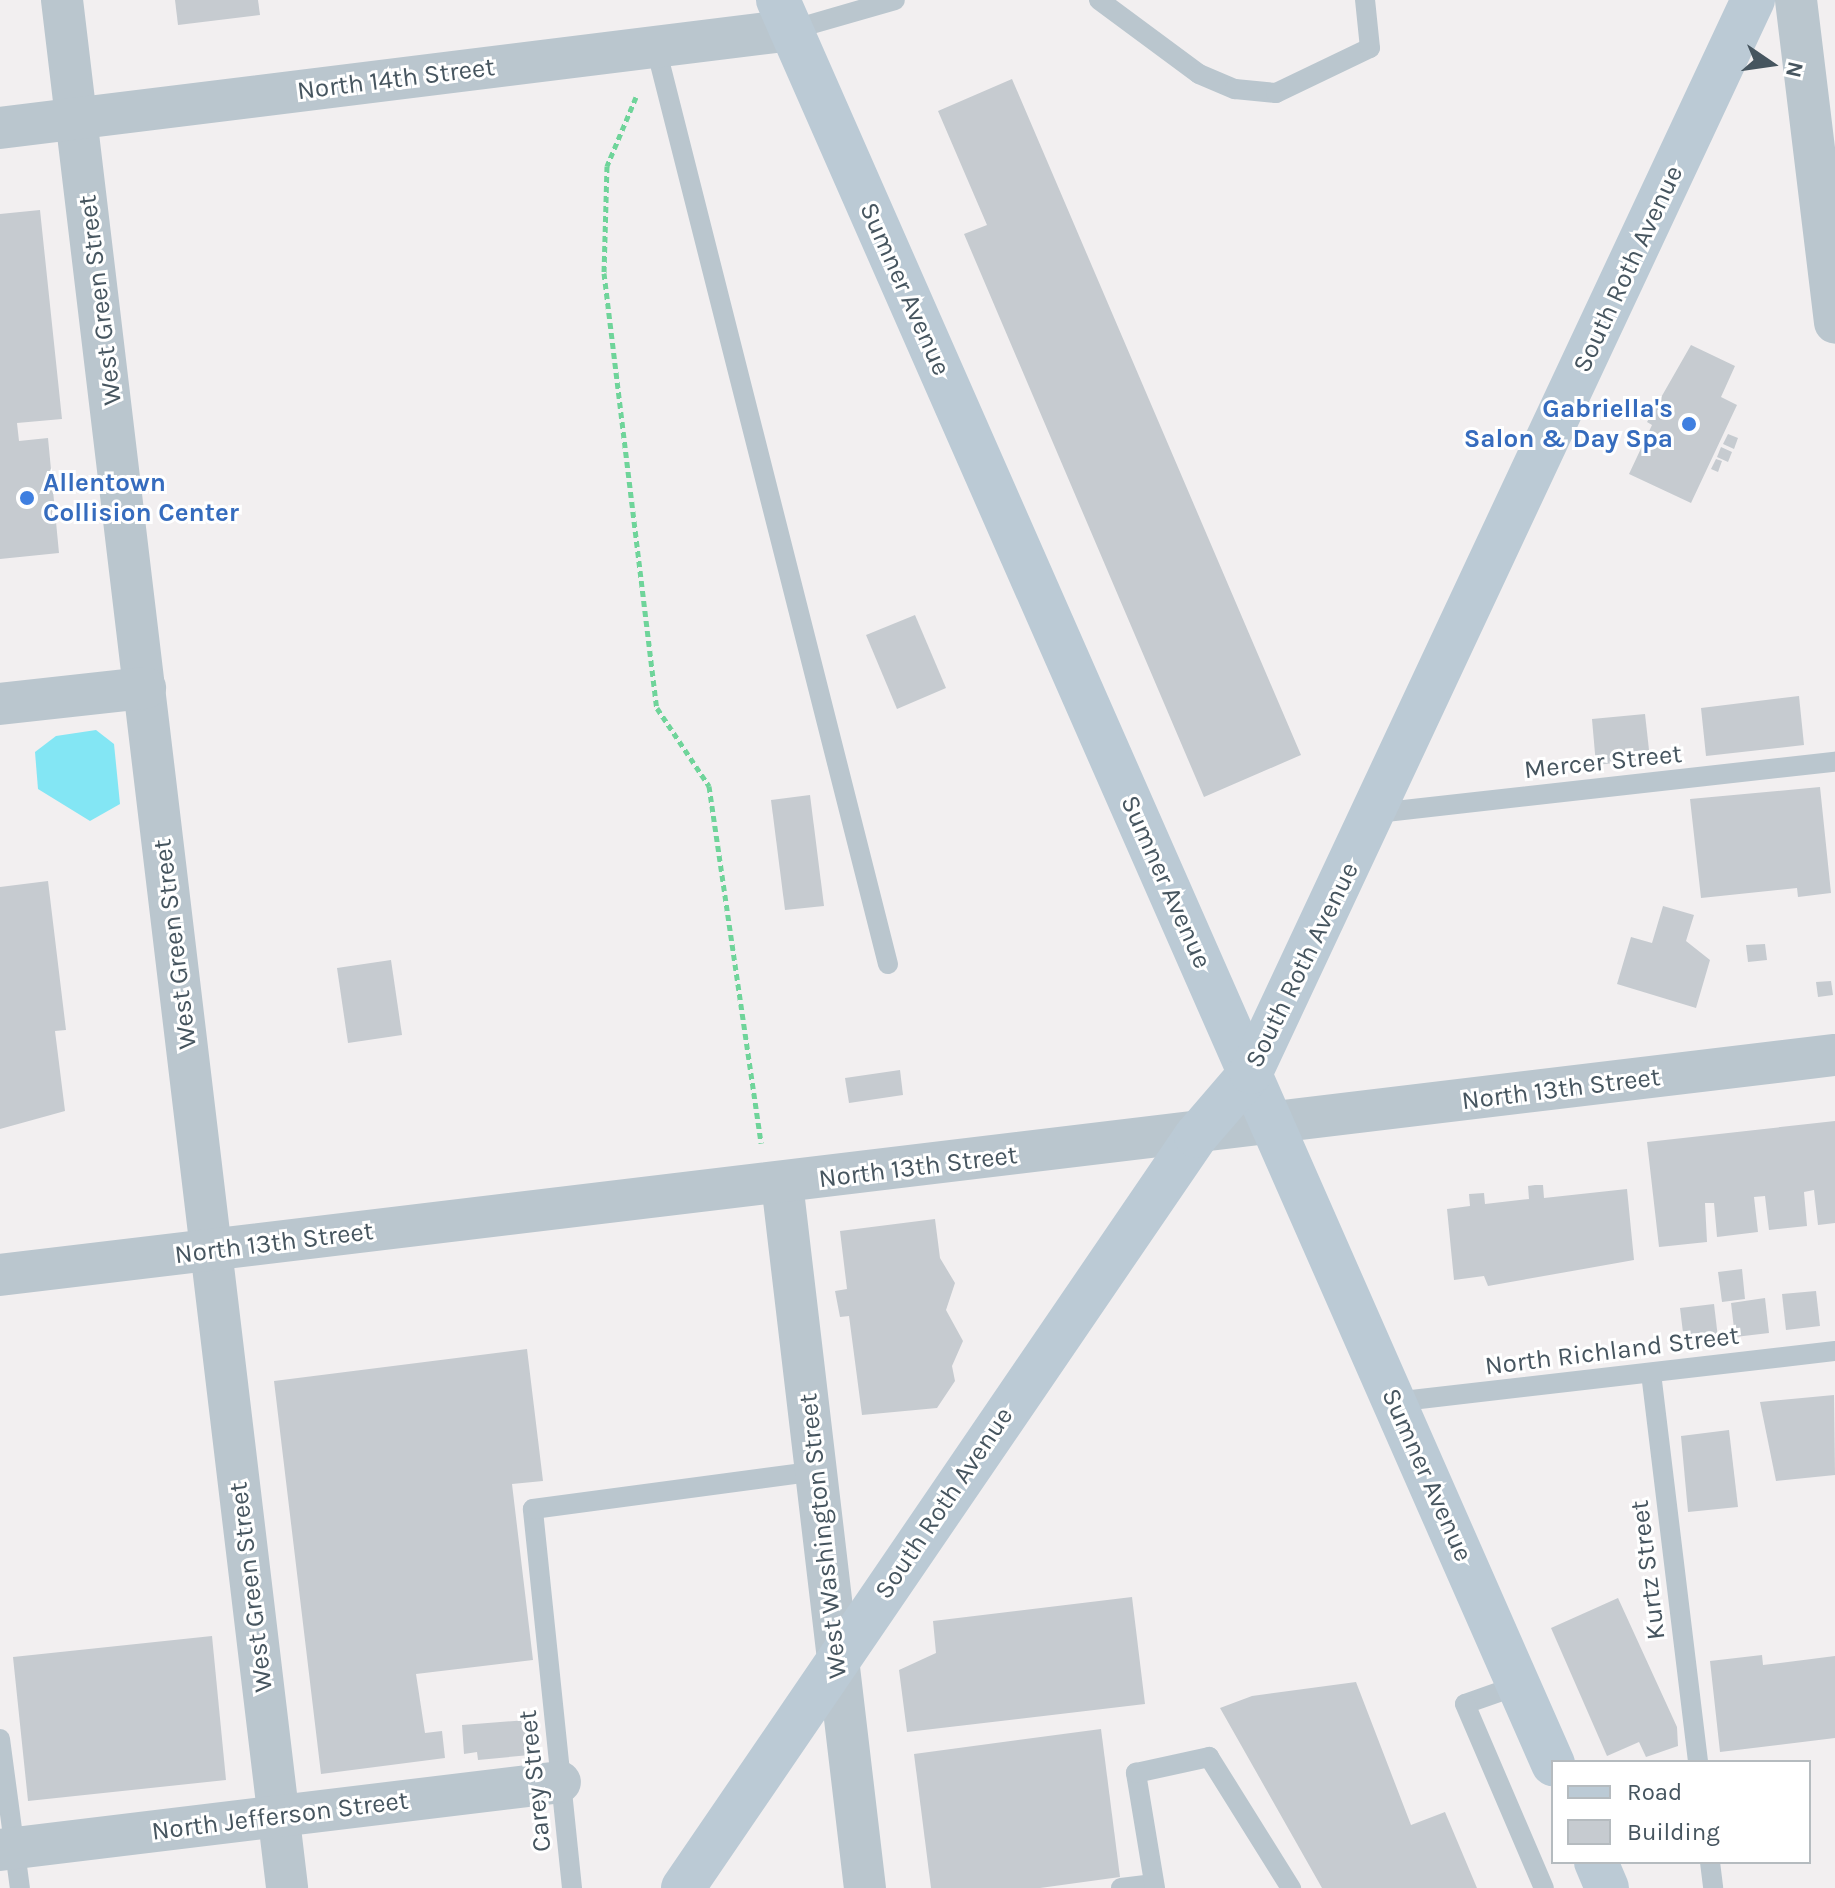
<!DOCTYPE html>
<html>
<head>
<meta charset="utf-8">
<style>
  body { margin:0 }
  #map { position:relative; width:1835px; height:1888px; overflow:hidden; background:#f2eff0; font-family:Karla,sans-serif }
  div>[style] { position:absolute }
  .water>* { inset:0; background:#83e6f4 }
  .building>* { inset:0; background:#c6cbd0 }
  .path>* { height:5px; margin-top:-2.5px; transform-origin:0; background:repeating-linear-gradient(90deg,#6fd49a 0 6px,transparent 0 10px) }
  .lane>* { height:20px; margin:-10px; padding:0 10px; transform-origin:10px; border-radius:10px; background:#bac6ce }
  .street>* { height:42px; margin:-21px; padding:0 21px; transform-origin:21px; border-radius:21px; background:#bac6ce }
  .secondary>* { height:44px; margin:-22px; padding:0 22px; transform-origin:22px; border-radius:22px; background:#bbcad5 }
  .dots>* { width:22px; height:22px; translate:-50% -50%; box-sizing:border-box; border:4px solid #fff; border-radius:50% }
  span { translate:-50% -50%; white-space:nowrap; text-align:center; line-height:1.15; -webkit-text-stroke:6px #fff; paint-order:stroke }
  .street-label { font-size:26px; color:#46555f }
  .shop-label { font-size:26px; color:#366cbe; font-weight:700 }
  .right { translate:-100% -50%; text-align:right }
  .left { translate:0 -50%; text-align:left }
  .legend { position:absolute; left:1551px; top:1760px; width:260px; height:104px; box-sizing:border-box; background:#fff; border:2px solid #b5bbbf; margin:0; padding:10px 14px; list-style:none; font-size:24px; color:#46555f }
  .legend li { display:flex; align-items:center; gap:16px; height:40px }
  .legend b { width:40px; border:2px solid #b5bbbf }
  .north { position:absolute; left:1731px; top:24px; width:80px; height:80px; -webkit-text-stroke:6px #fff; paint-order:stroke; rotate:103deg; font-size:22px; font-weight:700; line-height:32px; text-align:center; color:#46555f }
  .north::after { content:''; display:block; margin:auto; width:28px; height:36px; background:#46555f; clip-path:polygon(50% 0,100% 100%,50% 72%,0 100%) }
</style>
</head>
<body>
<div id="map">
  <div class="water">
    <i style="clip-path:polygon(96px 730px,114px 744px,120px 804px,90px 821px,38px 789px,35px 752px,56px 736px)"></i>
  </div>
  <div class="building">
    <i style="clip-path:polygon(175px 0,258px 0,260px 15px,178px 25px)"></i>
    <i style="clip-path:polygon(1012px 79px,1301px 755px,1204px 797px,964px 234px,987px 225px,938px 111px)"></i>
    <i style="clip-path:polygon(40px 210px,62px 419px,17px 423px,19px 441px,48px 438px,59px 553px,0 559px,0 214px)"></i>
    <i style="clip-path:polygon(1691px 345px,1735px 366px,1721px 397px,1737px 405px,1691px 503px,1629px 474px,1652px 425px,1647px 422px)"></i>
    <i style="clip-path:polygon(1728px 434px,1738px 438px,1734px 449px,1723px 444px)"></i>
    <i style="clip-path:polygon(1721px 447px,1732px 452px,1728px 462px,1717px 457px)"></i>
    <i style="clip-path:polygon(1716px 459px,1722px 461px,1718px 472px,1711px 469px)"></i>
    <i style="clip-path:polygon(915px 615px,946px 688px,897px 709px,866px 635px)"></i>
    <i style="clip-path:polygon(1799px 696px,1804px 745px,1706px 756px,1701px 708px)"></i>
    <i style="clip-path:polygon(1645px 714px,1650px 759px,1596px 765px,1592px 719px)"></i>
    <i style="clip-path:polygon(1820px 787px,1831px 893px,1798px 897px,1797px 888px,1701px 898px,1690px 799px)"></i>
    <i style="clip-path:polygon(810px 795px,824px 906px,785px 910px,771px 800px)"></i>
    <i style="clip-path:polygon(48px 881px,66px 1030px,55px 1031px,65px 1111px,0 1129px,0 887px)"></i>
    <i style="clip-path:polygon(1663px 906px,1694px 915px,1686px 941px,1710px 960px,1696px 1008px,1617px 984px,1631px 937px,1652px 943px)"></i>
    <i style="clip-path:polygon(1765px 944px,1767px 960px,1748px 962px,1746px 945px)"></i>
    <i style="clip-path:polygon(391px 960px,402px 1035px,348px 1043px,337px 968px)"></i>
    <i style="clip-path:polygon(1831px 981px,1833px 995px,1818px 997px,1816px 982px)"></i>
    <i style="clip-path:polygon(900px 1070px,903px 1095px,849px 1103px,845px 1078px)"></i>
    <i style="clip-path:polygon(1835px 1121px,1835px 1223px,1818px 1225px,1814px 1190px,1804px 1192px,1807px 1226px,1769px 1230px,1765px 1196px,1754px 1197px,1758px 1232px,1717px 1237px,1714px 1203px,1705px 1203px,1707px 1242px,1659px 1247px,1647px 1142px)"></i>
    <i style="clip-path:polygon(1535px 1185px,1543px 1185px,1544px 1198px,1627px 1189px,1634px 1260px,1488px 1286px,1484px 1276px,1454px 1280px,1447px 1209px,1470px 1206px,1469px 1194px,1484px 1193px,1485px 1204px,1529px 1199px,1528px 1186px)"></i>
    <i style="clip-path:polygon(935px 1219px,940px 1258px,955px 1283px,946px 1310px,963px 1341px,952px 1366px,955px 1381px,937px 1408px,862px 1415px,849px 1316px,840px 1317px,835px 1291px,847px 1289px,840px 1231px)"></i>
    <i style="clip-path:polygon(1742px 1269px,1745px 1299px,1722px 1302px,1718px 1272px)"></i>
    <i style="clip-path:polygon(1816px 1291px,1820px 1326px,1786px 1330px,1782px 1294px)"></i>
    <i style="clip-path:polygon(1765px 1298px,1769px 1333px,1735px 1337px,1731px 1303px)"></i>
    <i style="clip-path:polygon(1714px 1304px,1718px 1338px,1684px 1341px,1680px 1308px)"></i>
    <i style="clip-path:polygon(527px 1349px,543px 1481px,512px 1484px,533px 1660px,416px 1674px,425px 1733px,442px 1731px,445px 1758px,321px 1774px,274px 1381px)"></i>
    <i style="clip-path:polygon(1834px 1395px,1835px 1475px,1776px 1481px,1760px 1402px)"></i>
    <i style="clip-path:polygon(1729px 1430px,1738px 1507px,1688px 1512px,1681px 1436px)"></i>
    <i style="clip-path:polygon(1132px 1597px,1145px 1704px,907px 1732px,899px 1670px,936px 1653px,933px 1621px)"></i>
    <i style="clip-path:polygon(1618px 1598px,1677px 1727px,1678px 1746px,1646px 1757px,1639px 1742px,1607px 1756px,1551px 1628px)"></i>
    <i style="clip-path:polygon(212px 1636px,226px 1780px,28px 1801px,13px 1657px)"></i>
    <i style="clip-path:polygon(1762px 1655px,1763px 1665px,1835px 1656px,1835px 1738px,1720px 1752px,1710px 1661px)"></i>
    <i style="clip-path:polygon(1356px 1682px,1411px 1825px,1445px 1812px,1477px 1888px,1322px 1888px,1220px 1708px,1252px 1696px)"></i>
    <i style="clip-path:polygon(527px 1720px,530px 1755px,478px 1760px,477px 1752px,464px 1754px,462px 1725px)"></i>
    <i style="clip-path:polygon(1101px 1729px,1120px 1877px,1040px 1888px,931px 1888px,914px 1754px)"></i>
  </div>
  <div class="path">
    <i style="left:636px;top:97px;width:75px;rotate:112.8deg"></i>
    <i style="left:607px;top:166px;width:107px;rotate:91.6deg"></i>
    <i style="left:604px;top:273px;width:438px;rotate:83.1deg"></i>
    <i style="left:657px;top:708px;width:94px;rotate:56.3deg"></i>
    <i style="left:709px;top:786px;width:361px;rotate:81.7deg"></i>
  </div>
  <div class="lane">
    <i style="left:1099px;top:0;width:124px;rotate:36.5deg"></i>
    <i style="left:1199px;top:74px;width:39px;rotate:23deg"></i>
    <i style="left:1235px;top:89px;width:41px;rotate:5.6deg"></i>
    <i style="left:1276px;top:93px;width:104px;rotate:-25.6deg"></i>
    <i style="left:1370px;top:48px;width:48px;rotate:-95.9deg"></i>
    <i style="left:791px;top:30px;width:108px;rotate:-16.1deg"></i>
    <i style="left:656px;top:48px;width:945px;rotate:75.79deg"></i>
    <i style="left:1377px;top:813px;width:461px;rotate:-6.4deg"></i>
    <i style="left:1651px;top:1373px;width:392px;rotate:83.1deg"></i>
    <i style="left:1394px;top:1402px;width:444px;rotate:-6.6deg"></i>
    <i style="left:1519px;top:1685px;width:57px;rotate:160.6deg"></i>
    <i style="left:1465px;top:1704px;width:200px;rotate:66.8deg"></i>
    <i style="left:0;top:1739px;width:150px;rotate:82.4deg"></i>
    <i style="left:1710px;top:1862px;width:26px;rotate:83deg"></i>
    <i style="left:572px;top:1888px;width:381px;rotate:-95.9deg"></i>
    <i style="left:533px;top:1509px;width:286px;rotate:-7.6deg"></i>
    <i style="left:1121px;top:1888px;width:33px;rotate:-7deg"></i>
    <i style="left:1155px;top:1888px;width:117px;rotate:-99.4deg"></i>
    <i style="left:1136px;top:1773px;width:75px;rotate:-12.4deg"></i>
    <i style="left:1209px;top:1757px;width:155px;rotate:58deg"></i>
  </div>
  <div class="street">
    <i style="left:62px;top:0;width:1901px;rotate:83.2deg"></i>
    <i style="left:1796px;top:0;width:325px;rotate:83.1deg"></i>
    <i style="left:0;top:128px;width:797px;rotate:-7.06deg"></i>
    <i style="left:0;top:704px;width:146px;rotate:-6.3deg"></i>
    <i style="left:782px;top:1183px;width:710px;rotate:83.29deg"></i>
    <i style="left:0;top:1275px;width:1848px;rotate:-6.84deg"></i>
    <i style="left:0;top:1850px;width:564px;rotate:-6.92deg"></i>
  </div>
  <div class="secondary">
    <i style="left:778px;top:0;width:1927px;rotate:66.28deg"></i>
    <i style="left:1596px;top:1862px;width:28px;rotate:67deg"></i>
    <i style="left:683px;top:1888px;width:910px;rotate:-55.7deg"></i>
    <i style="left:1196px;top:1136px;width:84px;rotate:-49.3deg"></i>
    <i style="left:1251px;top:1072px;width:1184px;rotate:-64.91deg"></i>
  </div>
  <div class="dots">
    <i style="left:1689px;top:424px;background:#3f7fe0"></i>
    <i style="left:27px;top:498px;background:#3f7fe0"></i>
  </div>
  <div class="street-label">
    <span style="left:396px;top:79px;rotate:-7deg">North 14th Street</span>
    <span style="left:1628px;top:269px;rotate:-65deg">South Roth Avenue</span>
    <span style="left:905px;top:289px;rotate:66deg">Sumner Avenue</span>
    <span style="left:100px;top:300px;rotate:-97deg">West Green Street</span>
    <span style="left:1603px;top:762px;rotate:-6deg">Mercer Street</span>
    <span style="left:1166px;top:882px;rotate:66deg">Sumner Avenue</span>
    <span style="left:175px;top:944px;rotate:-97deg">West Green Street</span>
    <span style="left:1302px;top:965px;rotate:-64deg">South Roth Avenue</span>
    <span style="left:1561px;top:1089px;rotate:-7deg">North 13th Street</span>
    <span style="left:918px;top:1167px;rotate:-7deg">North 13th Street</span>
    <span style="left:274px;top:1243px;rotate:-7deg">North 13th Street</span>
    <span style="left:1612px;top:1351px;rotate:-7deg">North Richland Street</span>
    <span style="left:1427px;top:1475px;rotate:66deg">Sumner Avenue</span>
    <span style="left:944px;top:1503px;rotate:-56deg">South Roth Avenue</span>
    <span style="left:823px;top:1536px;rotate:-96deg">West Washington Street</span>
    <span style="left:1648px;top:1570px;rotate:-97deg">Kurtz Street</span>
    <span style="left:251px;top:1587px;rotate:-97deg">West Green Street</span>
    <span style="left:535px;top:1781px;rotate:-96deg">Carey Street</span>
    <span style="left:280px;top:1816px;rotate:-7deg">North Jefferson Street</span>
  </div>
  <div class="shop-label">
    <span class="right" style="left:1673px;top:424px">Gabriella's<br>Salon &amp; Day Spa</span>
    <span class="left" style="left:43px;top:498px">Allentown<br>Collision Center</span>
  </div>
  <ul class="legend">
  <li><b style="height:10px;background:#bbcad5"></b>Road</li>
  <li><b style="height:22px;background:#c6cbd0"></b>Building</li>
  </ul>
  <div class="north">N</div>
</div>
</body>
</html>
